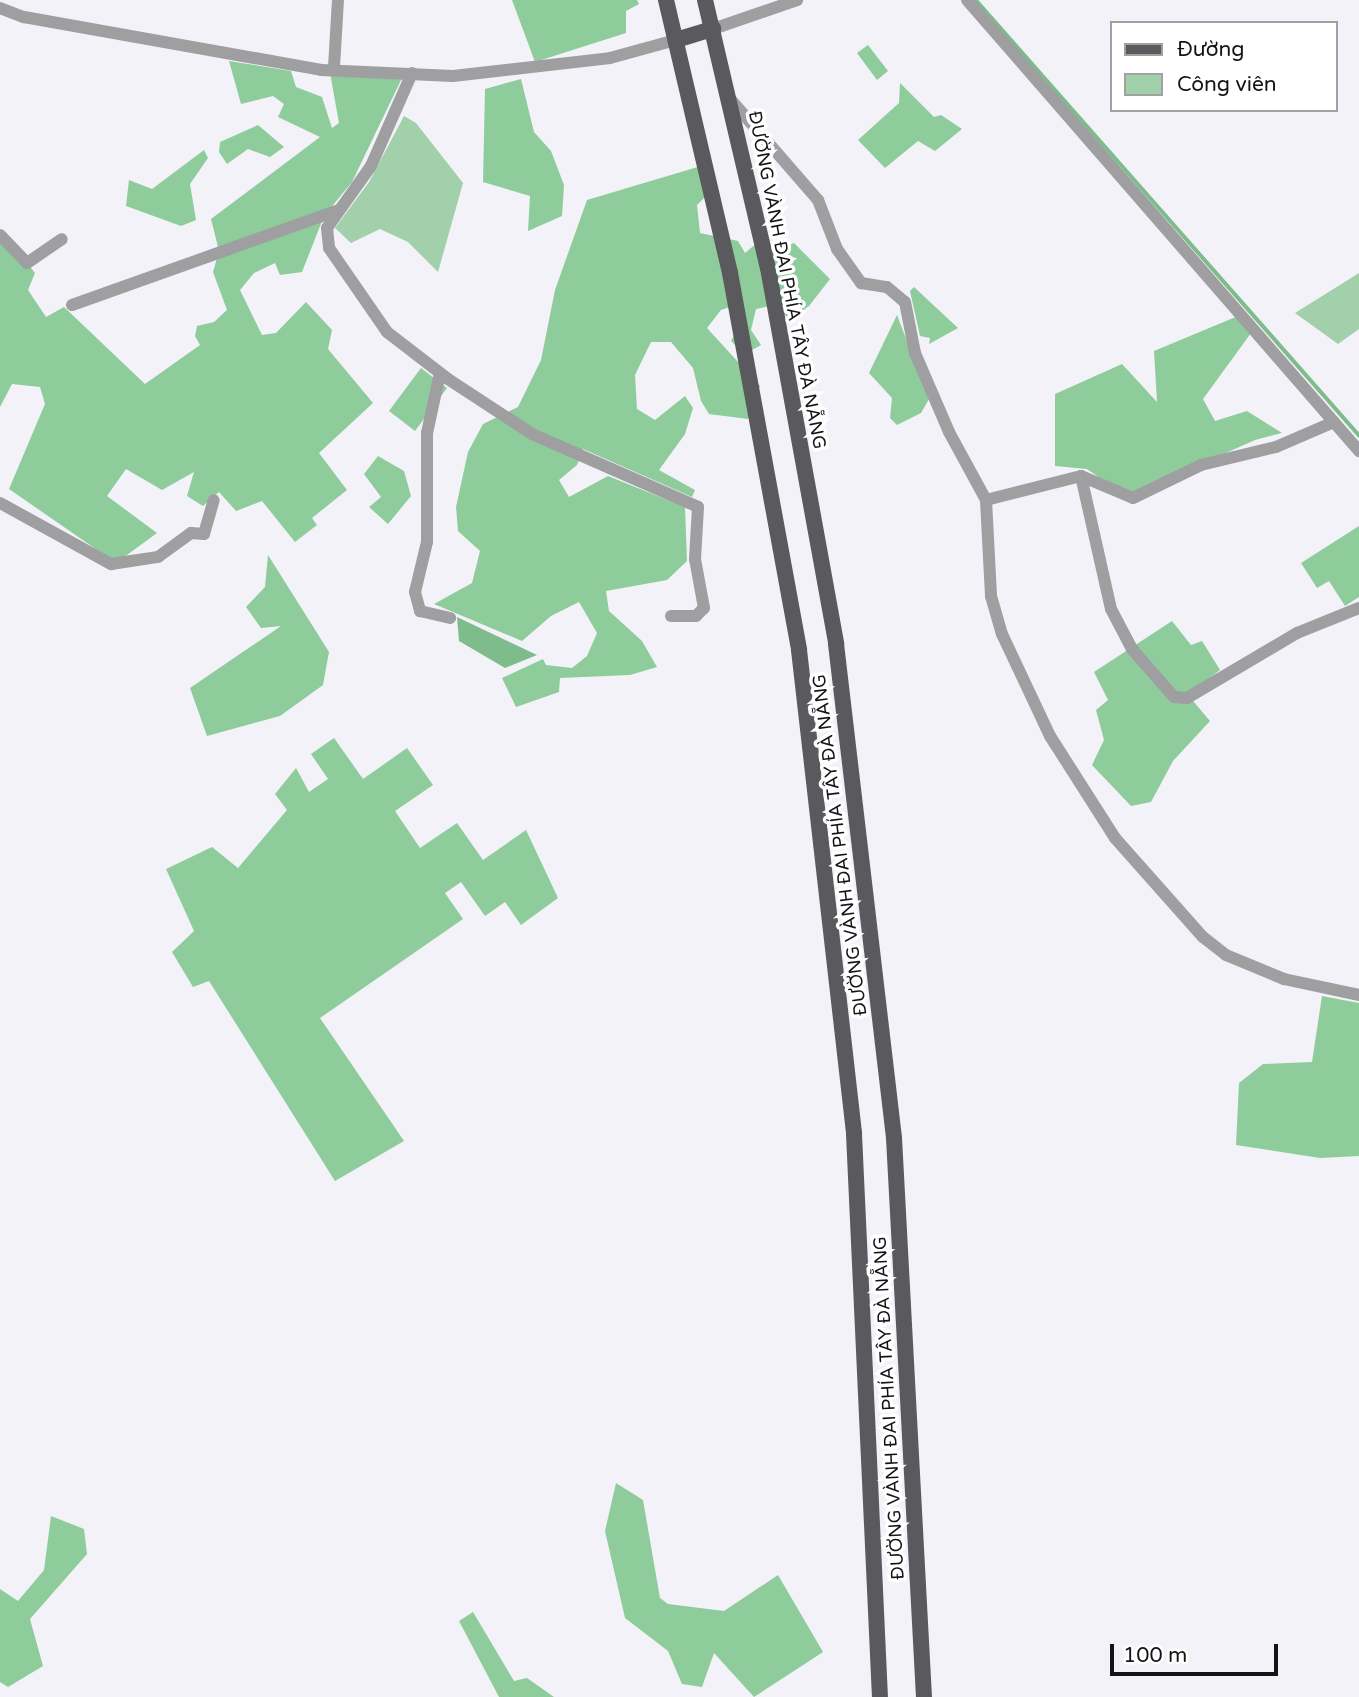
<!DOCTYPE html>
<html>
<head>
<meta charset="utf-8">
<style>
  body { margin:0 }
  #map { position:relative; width:1359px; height:1697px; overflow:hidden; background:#f3f2f8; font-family:"Varela Round",sans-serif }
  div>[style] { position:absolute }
  .green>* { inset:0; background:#a1d0ab }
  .forest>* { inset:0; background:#8ecc9c }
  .water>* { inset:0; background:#7ebc8c }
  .stream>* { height:3.5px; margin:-1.75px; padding:0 1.75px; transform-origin:1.75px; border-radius:1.75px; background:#7ebc8c }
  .minor>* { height:12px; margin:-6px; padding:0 6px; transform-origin:6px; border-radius:6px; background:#9f9ea1 }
  .major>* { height:16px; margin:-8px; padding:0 8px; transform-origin:8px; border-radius:8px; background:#5a595d }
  span { translate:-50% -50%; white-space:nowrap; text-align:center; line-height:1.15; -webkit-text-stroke:7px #fff; paint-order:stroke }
  .street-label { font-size:18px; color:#141315 }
  .legend { position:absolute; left:1110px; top:21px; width:228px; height:91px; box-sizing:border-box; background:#fff; border:2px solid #a1a1a1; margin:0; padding:9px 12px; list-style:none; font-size:21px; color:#141315 }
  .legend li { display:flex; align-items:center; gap:14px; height:35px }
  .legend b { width:35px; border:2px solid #a1a1a1 }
  .scale { position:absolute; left:1110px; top:1644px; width:168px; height:32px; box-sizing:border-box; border:4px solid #141315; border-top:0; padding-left:9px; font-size:21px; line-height:24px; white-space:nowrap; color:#141315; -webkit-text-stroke:5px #fff; paint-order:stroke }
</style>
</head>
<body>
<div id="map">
  <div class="green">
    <i style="clip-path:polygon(404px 116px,416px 123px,463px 183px,438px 272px,408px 242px,380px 229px,351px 243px,335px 228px,369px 182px)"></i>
    <i style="clip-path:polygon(1359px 273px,1359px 329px,1338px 344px,1295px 313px)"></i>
  </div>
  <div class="forest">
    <i style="clip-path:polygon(512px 0,637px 0,639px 4px,626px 11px,626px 33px,535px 62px)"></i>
    <i style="clip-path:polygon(868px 45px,888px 71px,877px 80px,857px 53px)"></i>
    <i style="clip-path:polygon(229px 61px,291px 71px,296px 87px,322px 97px,332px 128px,339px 123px,330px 73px,402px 78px,352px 182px,324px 216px,302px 272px,280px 275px,275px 263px,254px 273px,240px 290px,262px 335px,276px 333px,306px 302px,332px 330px,328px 349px,373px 403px,319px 453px,347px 490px,312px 518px,317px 525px,295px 542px,262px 501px,236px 511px,219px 492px,203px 506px,187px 496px,194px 472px,162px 490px,126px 469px,107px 496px,157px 533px,116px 563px,9px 489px,45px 404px,40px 387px,12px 384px,0 407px,0 229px,35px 273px,28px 290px,46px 317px,64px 307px,145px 384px,200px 345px,195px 336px,197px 326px,214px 322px,227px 310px,213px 272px,219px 251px,211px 219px,320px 137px,278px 117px,284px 104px,273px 96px,241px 104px)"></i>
    <i style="clip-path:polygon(521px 79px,534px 132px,551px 151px,564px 185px,562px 216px,528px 231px,530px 196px,483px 182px,485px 89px)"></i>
    <i style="clip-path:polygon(900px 83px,934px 117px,941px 115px,962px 129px,935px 151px,918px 141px,885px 168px,858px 140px,899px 103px)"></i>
    <i style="clip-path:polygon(258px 125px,284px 147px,270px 157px,248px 149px,227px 164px,219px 152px,220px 142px)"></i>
    <i style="clip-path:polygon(204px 150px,208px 158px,190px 184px,196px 220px,181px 226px,126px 206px,129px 180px,152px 189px)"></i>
    <i style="clip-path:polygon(701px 166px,710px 192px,697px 205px,700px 233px,738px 241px,745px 253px,764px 237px,771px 252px,794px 243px,830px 279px,809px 306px,791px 319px,770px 306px,756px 309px,751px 330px,761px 345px,745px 354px,731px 341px,745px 313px,739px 304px,721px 310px,707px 328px,760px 386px,748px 419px,709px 414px,701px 401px,693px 368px,671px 342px,651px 342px,635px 375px,637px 409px,655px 420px,685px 396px,693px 408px,685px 434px,659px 470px,695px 490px,692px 497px,583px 449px,577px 465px,559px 480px,569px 497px,608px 476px,685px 507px,687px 561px,667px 580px,606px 591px,609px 611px,642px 641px,657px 667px,630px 675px,560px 678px,559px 692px,516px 707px,502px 678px,543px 659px,546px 665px,572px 668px,587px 656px,597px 633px,579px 602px,551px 616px,522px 641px,434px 604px,472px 583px,480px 551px,458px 531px,456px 507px,468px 452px,483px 424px,518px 407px,541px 360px,555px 290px,587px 200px)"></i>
    <i style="clip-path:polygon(914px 287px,958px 328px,929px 344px,930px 338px,920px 336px,910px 291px)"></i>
    <i style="clip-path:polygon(897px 315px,929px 399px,921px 413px,897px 425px,890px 418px,892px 398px,869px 373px)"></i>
    <i style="clip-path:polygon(1238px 316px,1254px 329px,1203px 399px,1215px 421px,1247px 411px,1282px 433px,1255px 440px,1127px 497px,1087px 469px,1055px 466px,1055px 394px,1122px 364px,1157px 402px,1154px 351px)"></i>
    <i style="clip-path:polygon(421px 368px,447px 388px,415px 431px,389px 411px)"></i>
    <i style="clip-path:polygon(378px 456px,404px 471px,411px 496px,388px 524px,369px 507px,381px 497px,364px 474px)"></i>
    <i style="clip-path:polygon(1359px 526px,1359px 597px,1345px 606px,1329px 581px,1317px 588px,1301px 563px)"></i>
    <i style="clip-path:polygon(268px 555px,329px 652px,323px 685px,280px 716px,207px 736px,190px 688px,281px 626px,261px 628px,246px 607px,265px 587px)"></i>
    <i style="clip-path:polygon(1172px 621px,1191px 645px,1202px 641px,1220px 670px,1188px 695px,1210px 721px,1173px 761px,1151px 802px,1131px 806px,1092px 765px,1104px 740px,1096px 710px,1108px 700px,1094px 672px)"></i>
    <i style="clip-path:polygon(334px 738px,363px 779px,407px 748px,433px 785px,395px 811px,420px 848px,457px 823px,483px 860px,526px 830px,558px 898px,521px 925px,505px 902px,485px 916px,461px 882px,445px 893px,463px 919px,320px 1018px,404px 1141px,335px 1181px,209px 981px,193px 987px,172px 952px,194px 931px,166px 869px,212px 847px,238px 868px,287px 810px,275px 794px,296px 768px,309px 792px,328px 779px,311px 754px)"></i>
    <i style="clip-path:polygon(1322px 996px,1359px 1003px,1359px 1156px,1320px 1158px,1236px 1145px,1239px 1083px,1263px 1064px,1312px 1062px)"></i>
    <i style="clip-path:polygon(616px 1483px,643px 1500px,660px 1598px,668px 1604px,724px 1611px,778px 1575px,823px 1652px,754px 1697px,714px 1653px,702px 1687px,682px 1684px,668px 1651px,625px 1618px,605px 1531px)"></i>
    <i style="clip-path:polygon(51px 1516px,84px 1529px,87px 1554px,30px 1619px,43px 1666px,8px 1687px,0 1682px,0 1589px,18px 1601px,44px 1570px)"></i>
    <i style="clip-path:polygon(473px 1612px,514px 1681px,527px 1678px,554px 1697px,499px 1697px,459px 1621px)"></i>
  </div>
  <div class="water">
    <i style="clip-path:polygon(457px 617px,537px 655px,505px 668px,459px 641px)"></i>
  </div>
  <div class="stream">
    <i style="left:976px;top:0;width:580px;rotate:48.64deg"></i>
  </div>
  <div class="minor">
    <i style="left:967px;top:0;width:598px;rotate:49deg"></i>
    <i style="left:0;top:8px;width:26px;rotate:21deg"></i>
    <i style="left:24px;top:17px;width:302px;rotate:10.1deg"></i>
    <i style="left:321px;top:70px;width:132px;rotate:2.6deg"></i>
    <i style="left:453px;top:76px;width:158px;rotate:-6.5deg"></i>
    <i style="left:610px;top:58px;width:68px;rotate:-15.3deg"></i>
    <i style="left:713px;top:29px;width:89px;rotate:-19deg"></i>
    <i style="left:334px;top:67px;width:67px;rotate:-86.6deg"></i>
    <i style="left:412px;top:73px;width:102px;rotate:113.8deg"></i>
    <i style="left:371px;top:166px;width:76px;rotate:125.4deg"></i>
    <i style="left:327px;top:228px;width:20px;rotate:84deg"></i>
    <i style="left:329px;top:248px;width:102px;rotate:55.4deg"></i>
    <i style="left:387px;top:332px;width:77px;rotate:37.6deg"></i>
    <i style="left:448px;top:379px;width:100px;rotate:33.2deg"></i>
    <i style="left:532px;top:434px;width:181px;rotate:23.7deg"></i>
    <i style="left:698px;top:507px;width:52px;rotate:93.3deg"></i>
    <i style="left:695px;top:559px;width:50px;rotate:79.6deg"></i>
    <i style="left:704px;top:608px;width:11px;rotate:135deg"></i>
    <i style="left:696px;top:616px;width:25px;rotate:180deg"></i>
    <i style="left:731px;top:100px;width:133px;rotate:49deg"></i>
    <i style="left:818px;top:200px;width:53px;rotate:68.8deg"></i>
    <i style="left:837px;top:249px;width:42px;rotate:54.8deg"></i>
    <i style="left:861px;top:283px;width:26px;rotate:9deg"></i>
    <i style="left:887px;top:287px;width:23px;rotate:40deg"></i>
    <i style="left:905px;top:302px;width:52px;rotate:78.9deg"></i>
    <i style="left:915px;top:353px;width:86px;rotate:66.7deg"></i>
    <i style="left:949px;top:432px;width:77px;rotate:61.4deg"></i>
    <i style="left:986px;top:500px;width:96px;rotate:87deg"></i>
    <i style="left:991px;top:596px;width:40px;rotate:74deg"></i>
    <i style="left:1002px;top:634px;width:113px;rotate:64.8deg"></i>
    <i style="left:1050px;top:736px;width:121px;rotate:57.5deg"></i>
    <i style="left:1115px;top:838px;width:132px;rotate:48.4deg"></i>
    <i style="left:1203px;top:937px;width:29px;rotate:38deg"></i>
    <i style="left:1226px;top:955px;width:63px;rotate:22.5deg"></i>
    <i style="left:1284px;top:979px;width:77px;rotate:12deg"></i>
    <i style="left:0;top:235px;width:39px;rotate:46deg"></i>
    <i style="left:27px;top:263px;width:42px;rotate:-34.4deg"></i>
    <i style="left:72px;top:305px;width:283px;rotate:-19.6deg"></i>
    <i style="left:440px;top:373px;width:61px;rotate:102.2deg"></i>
    <i style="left:427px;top:433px;width:109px;rotate:90deg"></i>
    <i style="left:427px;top:542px;width:51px;rotate:103.5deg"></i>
    <i style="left:415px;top:592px;width:20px;rotate:75deg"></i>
    <i style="left:420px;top:611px;width:31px;rotate:13deg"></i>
    <i style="left:1081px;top:476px;width:136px;rotate:77.3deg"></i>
    <i style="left:1111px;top:609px;width:45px;rotate:62.3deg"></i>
    <i style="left:1132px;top:649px;width:64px;rotate:48.8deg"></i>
    <i style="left:1174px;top:697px;width:13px;rotate:4deg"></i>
    <i style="left:1187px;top:698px;width:128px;rotate:-30.6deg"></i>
    <i style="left:1297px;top:633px;width:67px;rotate:-22deg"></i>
    <i style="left:986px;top:500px;width:98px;rotate:-14.2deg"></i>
    <i style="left:1081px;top:476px;width:56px;rotate:22.9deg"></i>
    <i style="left:1133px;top:498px;width:76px;rotate:-25.9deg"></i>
    <i style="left:1201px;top:465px;width:77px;rotate:-13.5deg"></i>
    <i style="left:1276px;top:447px;width:63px;rotate:-23.3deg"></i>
    <i style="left:0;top:503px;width:127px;rotate:28.8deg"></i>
    <i style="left:111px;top:564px;width:48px;rotate:-8.5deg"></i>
    <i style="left:158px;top:557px;width:41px;rotate:-36deg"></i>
    <i style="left:191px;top:533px;width:13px;rotate:4deg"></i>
    <i style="left:204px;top:534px;width:35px;rotate:-74deg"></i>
  </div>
  <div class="major">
    <i style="left:666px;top:0;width:280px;rotate:76.8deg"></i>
    <i style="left:730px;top:273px;width:383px;rotate:79.6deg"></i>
    <i style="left:799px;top:650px;width:487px;rotate:83.5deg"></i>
    <i style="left:854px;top:1134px;width:564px;rotate:87.36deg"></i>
    <i style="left:705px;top:0;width:275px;rotate:76.8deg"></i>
    <i style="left:768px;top:268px;width:382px;rotate:79.7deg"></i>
    <i style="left:836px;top:644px;width:497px;rotate:83.3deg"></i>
    <i style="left:894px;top:1138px;width:560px;rotate:86.93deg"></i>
    <i style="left:676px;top:40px;width:39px;rotate:-17deg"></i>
  </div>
  <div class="street-label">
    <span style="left:787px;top:280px;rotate:79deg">ĐƯỜNG VÀNH ĐAI PHÍA TÂY ĐÀ NẴNG</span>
    <span style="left:840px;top:845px;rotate:-97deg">ĐƯỜNG VÀNH ĐAI PHÍA TÂY ĐÀ NẴNG</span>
    <span style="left:889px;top:1408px;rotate:-93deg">ĐƯỜNG VÀNH ĐAI PHÍA TÂY ĐÀ NẴNG</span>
  </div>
  <ul class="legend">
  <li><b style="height:9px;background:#5a595d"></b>Đường</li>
  <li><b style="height:19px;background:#a1d0ab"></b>Công viên</li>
  </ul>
  <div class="scale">100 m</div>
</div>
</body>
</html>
